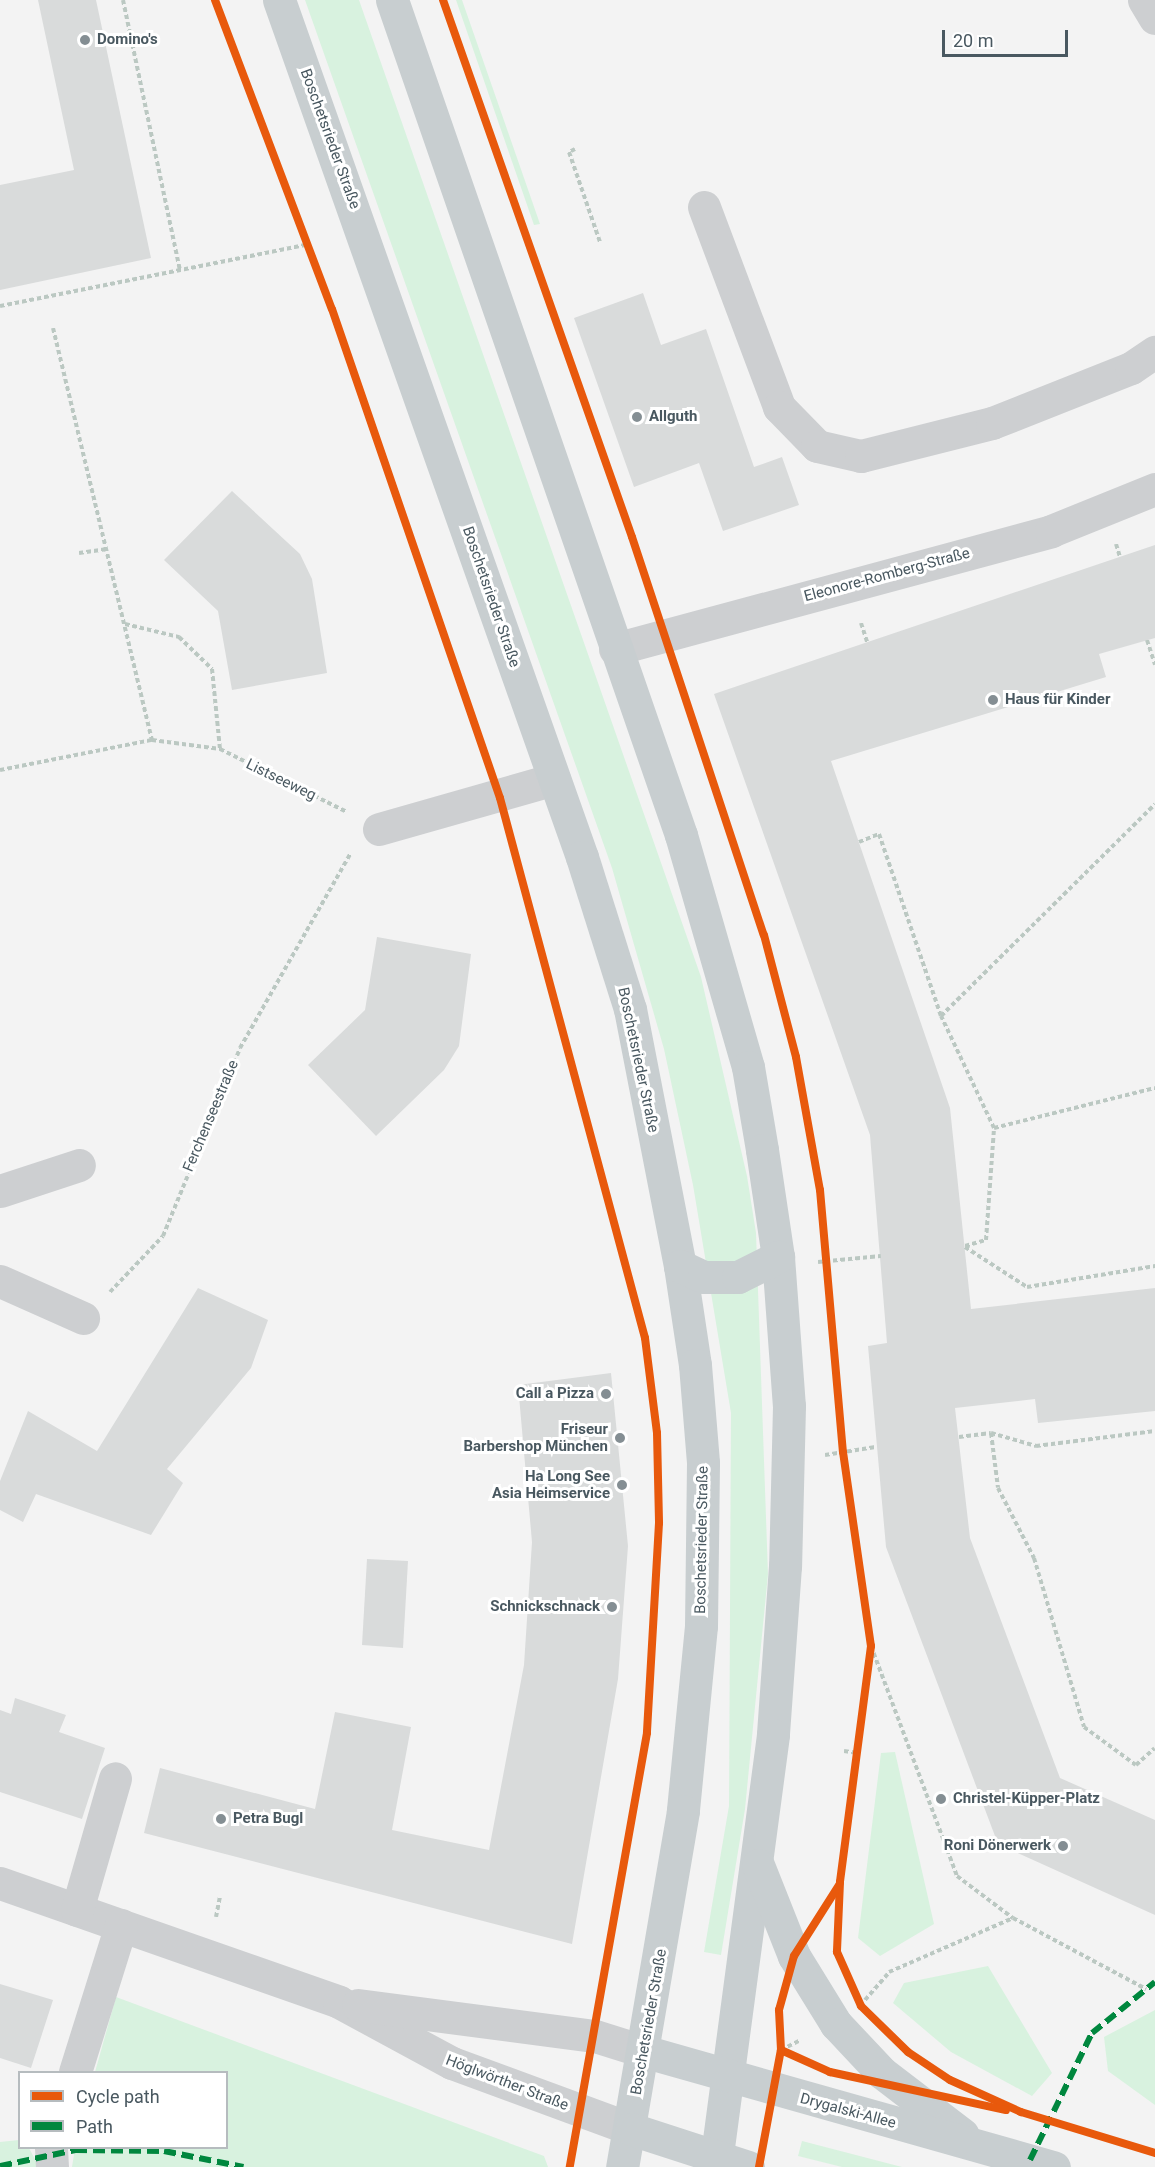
<!DOCTYPE html>
<html>
<head>
<meta charset="utf-8">
<style>
  body { margin:0 }
  #map { position:relative; width:1155px; height:2167px; overflow:hidden; background:#f3f3f3; font-family:Roboto,sans-serif }
  div>[style] { position:absolute }
  .green>* { inset:0; background:#d8f2df }
  .building>* { inset:0; background:#d9dbdb }
  .path>* { height:4px; margin-top:-2px; transform-origin:0; background:repeating-linear-gradient(90deg,#bbc8c2 0 4.5px,transparent 0 7.5px) }
  .minor>* { height:33px; margin:-16.5px; padding:0 16.5px; transform-origin:16.5px; border-radius:16.5px; background:#cdcfd1 }
  .major>* { height:33px; margin:-16.5px; padding:0 16.5px; transform-origin:16.5px; border-radius:16.5px; background:#c8ced0 }
  .quiet>* { height:6px; margin-top:-3px; transform-origin:0; background:repeating-linear-gradient(90deg,#00873e 0 12px,transparent 0 18px) }
  .cycleway>* { height:8px; margin:-4px; padding:0 4px; transform-origin:4px; border-radius:4px; background:#e8590c }
  .dots>* { width:16px; height:16px; translate:-50% -50%; box-sizing:border-box; border:3px solid #fff; border-radius:50% }
  span { translate:-50% -50%; white-space:nowrap; text-align:center; line-height:1.15; -webkit-text-stroke:6px #fff; paint-order:stroke }
  .poi-label { font-size:15px; color:#495860; font-weight:700 }
  .left { translate:0 -50%; text-align:left }
  .right { translate:-100% -50%; text-align:right }
  .street-label { font-size:15px; color:#495860 }
  .legend { position:absolute; left:18px; top:2071px; width:210px; height:78px; box-sizing:border-box; background:#fff; border:2px solid #b6bcbf; margin:0; padding:8px 10px; list-style:none; font-size:18px; color:#495860 }
  .legend li { display:flex; align-items:center; gap:12px; height:30px }
  .legend b { width:30px; border:2px solid #b6bcbf }
  .scale { position:absolute; left:942px; top:30px; width:126px; height:27px; box-sizing:border-box; border:3px solid #495860; border-top:0; padding-left:8px; font-size:18px; line-height:21px; white-space:nowrap; color:#495860; -webkit-text-stroke:4px #fff; paint-order:stroke }
</style>
</head>
<body>
<div id="map">
  <div class="green">
    <i style="clip-path:polygon(305px 0,359px 0,701px 977px,747px 1176px,756px 1233px,768px 1574px,745px 1809px,721px 1955px,704px 1952px,729px 1806px,731px 1413px,693px 1185px,664px 1049px,612px 868px)"></i>
    <i style="clip-path:polygon(456px 0,462px 0,540px 224px,534px 225px)"></i>
    <i style="clip-path:polygon(895px 1752px,934px 1924px,880px 1956px,858px 1938px,881px 1753px)"></i>
    <i style="clip-path:polygon(988px 1966px,1052px 2073px,1032px 2096px,951px 2052px,893px 2003px,904px 1983px)"></i>
    <i style="clip-path:polygon(116px 1997px,544px 2156px,548px 2167px,72px 2167px,75px 2148px,226px 2148px,226px 2072px,95px 2072px)"></i>
    <i style="clip-path:polygon(1155px 2010px,1155px 2105px,1108px 2071px,1104px 2037px)"></i>
    <i style="clip-path:polygon(19px 2140px,20px 2148px,29px 2148px,39px 2167px,0 2167px,0 2142px)"></i>
    <i style="clip-path:polygon(802px 2141px,902px 2167px,842px 2167px,798px 2156px)"></i>
  </div>
  <div class="building">
    <i style="clip-path:polygon(38px 0,96px 0,151px 258px,0 290px,0 185px,74px 170px)"></i>
    <i style="clip-path:polygon(643px 293px,661px 345px,706px 329px,754px 467px,782px 457px,799px 505px,723px 531px,699px 463px,634px 487px,574px 318px)"></i>
    <i style="clip-path:polygon(232px 491px,300px 554px,312px 579px,327px 673px,232px 690px,218px 611px,164px 560px)"></i>
    <i style="clip-path:polygon(1155px 545px,1155px 638px,1099px 654px,1106px 677px,831px 761px,950px 1108px,971px 1309px,1155px 1288px,1155px 1411px,1038px 1423px,1035px 1399px,955px 1408px,970px 1538px,1060px 1778px,1155px 1820px,1155px 1915px,998px 1844px,886px 1547px,868px 1346px,887px 1343px,870px 1135px,714px 694px)"></i>
    <i style="clip-path:polygon(377px 937px,471px 954px,459px 1046px,444px 1070px,376px 1136px,308px 1065px,365px 1010px)"></i>
    <i style="clip-path:polygon(198px 1288px,268px 1320px,251px 1368px,167px 1469px,183px 1483px,151px 1535px,36px 1494px,23px 1522px,0 1510px,0 1481px,28px 1411px,97px 1451px)"></i>
    <i style="clip-path:polygon(611px 1373px,628px 1546px,618px 1679px,572px 1944px,144px 1833px,160px 1768px,315px 1809px,335px 1712px,411px 1727px,392px 1830px,489px 1850px,524px 1665px,532px 1542px,518px 1385px)"></i>
    <i style="clip-path:polygon(367px 1559px,408px 1561px,403px 1648px,362px 1645px)"></i>
    <i style="clip-path:polygon(15px 1698px,66px 1715px,59px 1732px,105px 1748px,82px 1819px,0 1792px,0 1710px,11px 1714px)"></i>
    <i style="clip-path:polygon(0 1984px,53px 2000px,31px 2068px,0 2058px)"></i>
  </div>
  <div class="path">
    <i style="left:123px;top:0;width:276px;rotate:78.1deg"></i>
    <i style="left:575px;top:149px;width:7px;rotate:153deg"></i>
    <i style="left:569px;top:152px;width:95px;rotate:71deg"></i>
    <i style="left:0;top:306px;width:311px;rotate:-11.3deg"></i>
    <i style="left:53px;top:328px;width:424px;rotate:76.5deg"></i>
    <i style="left:1116px;top:544px;width:14px;rotate:73deg"></i>
    <i style="left:79px;top:553px;width:27px;rotate:-8deg"></i>
    <i style="left:861px;top:623px;width:20px;rotate:72deg"></i>
    <i style="left:125px;top:624px;width:56px;rotate:13.5deg"></i>
    <i style="left:179px;top:637px;width:46px;rotate:44.1deg"></i>
    <i style="left:212px;top:669px;width:80px;rotate:84.3deg"></i>
    <i style="left:1147px;top:640px;width:26px;rotate:72deg"></i>
    <i style="left:0;top:770px;width:155px;rotate:-11.2deg"></i>
    <i style="left:152px;top:740px;width:69px;rotate:7.5deg"></i>
    <i style="left:220px;top:749px;width:142px;rotate:26.4deg"></i>
    <i style="left:859px;top:842px;width:22px;rotate:-22deg"></i>
    <i style="left:879px;top:834px;width:192px;rotate:71.2deg"></i>
    <i style="left:994px;top:1128px;width:124px;rotate:-115.3deg"></i>
    <i style="left:941px;top:1016px;width:301px;rotate:-44.7deg"></i>
    <i style="left:965px;top:1246px;width:22px;rotate:-16deg"></i>
    <i style="left:986px;top:1240px;width:112px;rotate:-85.9deg"></i>
    <i style="left:994px;top:1128px;width:166px;rotate:-14deg"></i>
    <i style="left:965px;top:1247px;width:74px;rotate:32.8deg"></i>
    <i style="left:1027px;top:1287px;width:130px;rotate:-9.3deg"></i>
    <i style="left:818px;top:1262px;width:63px;rotate:-5.4deg"></i>
    <i style="left:110px;top:1292px;width:77px;rotate:-46.6deg"></i>
    <i style="left:163px;top:1236px;width:203px;rotate:-67.7deg"></i>
    <i style="left:240px;top:1048px;width:224px;rotate:-60.4deg"></i>
    <i style="left:991px;top:1433px;width:55px;rotate:82.7deg"></i>
    <i style="left:998px;top:1488px;width:79px;rotate:62.8deg"></i>
    <i style="left:1034px;top:1558px;width:176px;rotate:73.5deg"></i>
    <i style="left:1084px;top:1727px;width:64px;rotate:36.2deg"></i>
    <i style="left:1136px;top:1765px;width:25px;rotate:-42deg"></i>
    <i style="left:959px;top:1437px;width:32px;rotate:-7deg"></i>
    <i style="left:991px;top:1433px;width:47px;rotate:16.1deg"></i>
    <i style="left:1036px;top:1446px;width:120px;rotate:-7.2deg"></i>
    <i style="left:825px;top:1455px;width:51px;rotate:-9.1deg"></i>
    <i style="left:871px;top:1646px;width:246px;rotate:69.5deg"></i>
    <i style="left:957px;top:1876px;width:70px;rotate:36.9deg"></i>
    <i style="left:844px;top:1751px;width:14px;rotate:8deg"></i>
    <i style="left:216px;top:1917px;width:20px;rotate:-79deg"></i>
    <i style="left:865px;top:2000px;width:37px;rotate:-49deg"></i>
    <i style="left:889px;top:1972px;width:135px;rotate:-23.5deg"></i>
    <i style="left:1013px;top:1918px;width:151px;rotate:28.1deg"></i>
    <i style="left:781px;top:2050px;width:22px;rotate:-27deg"></i>
  </div>
  <div class="minor">
    <i style="left:1144px;top:0;width:21px;rotate:59deg"></i>
    <i style="left:704px;top:207px;width:214px;rotate:69.4deg"></i>
    <i style="left:779px;top:407px;width:54px;rotate:45.7deg"></i>
    <i style="left:817px;top:446px;width:45px;rotate:12.8deg"></i>
    <i style="left:861px;top:456px;width:135px;rotate:-14.1deg"></i>
    <i style="left:992px;top:423px;width:149px;rotate:-21.6deg"></i>
    <i style="left:1131px;top:368px;width:29px;rotate:-34deg"></i>
    <i style="left:615px;top:649px;width:452px;rotate:-15.1deg"></i>
    <i style="left:1051px;top:531px;width:112px;rotate:-22deg"></i>
    <i style="left:379px;top:829px;width:182px;rotate:-15.9deg"></i>
    <i style="left:0;top:1191px;width:83px;rotate:-18.2deg"></i>
    <i style="left:0;top:1281px;width:91px;rotate:24deg"></i>
    <i style="left:0;top:1883px;width:359px;rotate:19.3deg"></i>
    <i style="left:339px;top:2002px;width:128px;rotate:28.4deg"></i>
    <i style="left:452px;top:2063px;width:191px;rotate:20.2deg"></i>
    <i style="left:77px;top:1910px;width:137px;rotate:-73.9deg"></i>
    <i style="left:358px;top:2005px;width:239px;rotate:7.5deg"></i>
    <i style="left:595px;top:2036px;width:50px;rotate:17.4deg"></i>
    <i style="left:75px;top:2072px;width:154px;rotate:-72.6deg"></i>
    <i style="left:51px;top:2148px;width:19px;rotate:87deg"></i>
  </div>
  <div class="major">
    <i style="left:279px;top:0;width:909px;rotate:70.53deg"></i>
    <i style="left:582px;top:857px;width:159px;rotate:72.5deg"></i>
    <i style="left:630px;top:1009px;width:262px;rotate:79deg"></i>
    <i style="left:680px;top:1266px;width:100px;rotate:81.4deg"></i>
    <i style="left:695px;top:1365px;width:98px;rotate:85.3deg"></i>
    <i style="left:703px;top:1463px;width:163px;rotate:90.7deg"></i>
    <i style="left:701px;top:1626px;width:186px;rotate:95.6deg"></i>
    <i style="left:683px;top:1811px;width:361px;rotate:99.7deg"></i>
    <i style="left:392px;top:0;width:884px;rotate:70.91deg"></i>
    <i style="left:681px;top:835px;width:241px;rotate:73.9deg"></i>
    <i style="left:748px;top:1067px;width:84px;rotate:80.4deg"></i>
    <i style="left:762px;top:1150px;width:108px;rotate:81.5deg"></i>
    <i style="left:778px;top:1257px;width:149px;rotate:85.8deg"></i>
    <i style="left:789px;top:1406px;width:160px;rotate:91.4deg"></i>
    <i style="left:785px;top:1566px;width:169px;rotate:94.1deg"></i>
    <i style="left:773px;top:1735px;width:436px;rotate:97.6deg"></i>
    <i style="left:680px;top:1266px;width:26px;rotate:25deg"></i>
    <i style="left:704px;top:1277px;width:34px"></i>
    <i style="left:738px;top:1277px;width:45px;rotate:-26.6deg"></i>
    <i style="left:758px;top:1865px;width:98px;rotate:68.4deg"></i>
    <i style="left:794px;top:1956px;width:80px;rotate:58.3deg"></i>
    <i style="left:836px;top:2024px;width:66px;rotate:46.8deg"></i>
    <i style="left:881px;top:2072px;width:103px;rotate:37.5deg"></i>
    <i style="left:643px;top:2051px;width:427px;rotate:15.8deg"></i>
    <i style="left:631px;top:2129px;width:123px;rotate:18deg"></i>
  </div>
  <div class="quiet">
    <i style="left:1030px;top:2160px;width:141px;rotate:-64deg"></i>
    <i style="left:1092px;top:2033px;width:81px;rotate:-39deg"></i>
    <i style="left:0;top:2166px;width:77px;rotate:-12deg"></i>
    <i style="left:75px;top:2150px;width:89px;rotate:0.6deg"></i>
    <i style="left:164px;top:2151px;width:81px;rotate:11.4deg"></i>
  </div>
  <div class="cycleway">
    <i style="left:215px;top:0;width:330px;rotate:69.3deg"></i>
    <i style="left:332px;top:309px;width:517px;rotate:71.04deg"></i>
    <i style="left:500px;top:798px;width:559px;rotate:74.97deg"></i>
    <i style="left:645px;top:1338px;width:96px;rotate:82.8deg"></i>
    <i style="left:657px;top:1433px;width:90px;rotate:88.7deg"></i>
    <i style="left:659px;top:1523px;width:210px;rotate:93.3deg"></i>
    <i style="left:647px;top:1733px;width:441px;rotate:100.1deg"></i>
    <i style="left:443px;top:0;width:569px;rotate:70.61deg"></i>
    <i style="left:632px;top:537px;width:419px;rotate:71.7deg"></i>
    <i style="left:764px;top:935px;width:126px;rotate:75.3deg"></i>
    <i style="left:796px;top:1057px;width:135px;rotate:79.8deg"></i>
    <i style="left:820px;top:1190px;width:263px;rotate:85deg"></i>
    <i style="left:843px;top:1452px;width:196px;rotate:81.8deg"></i>
    <i style="left:871px;top:1646px;width:238px;rotate:97.5deg"></i>
    <i style="left:840px;top:1882px;width:70px;rotate:92.5deg"></i>
    <i style="left:837px;top:1952px;width:59px;rotate:66deg"></i>
    <i style="left:861px;top:2006px;width:66px;rotate:44.4deg"></i>
    <i style="left:908px;top:2052px;width:50px;rotate:33.7deg"></i>
    <i style="left:950px;top:2080px;width:78px;rotate:24.3deg"></i>
    <i style="left:1021px;top:2112px;width:140px;rotate:17deg"></i>
    <i style="left:781px;top:2050px;width:54px;rotate:24.2deg"></i>
    <i style="left:830px;top:2072px;width:180px;rotate:12.2deg"></i>
    <i style="left:759px;top:2167px;width:119px;rotate:-79.4deg"></i>
    <i style="left:781px;top:2050px;width:40px;rotate:-92.9deg"></i>
    <i style="left:779px;top:2010px;width:56px;rotate:-74.5deg"></i>
    <i style="left:794px;top:1956px;width:84px;rotate:-57.6deg"></i>
  </div>
  <div class="dots">
    <i style="left:85px;top:40px;background:#848e93"></i>
    <i style="left:637px;top:417px;background:#848e93"></i>
    <i style="left:993px;top:700px;background:#848e93"></i>
    <i style="left:606px;top:1394px;background:#848e93"></i>
    <i style="left:620px;top:1438px;background:#848e93"></i>
    <i style="left:622px;top:1485px;background:#848e93"></i>
    <i style="left:612px;top:1607px;background:#848e93"></i>
    <i style="left:941px;top:1799px;background:#848e93"></i>
    <i style="left:221px;top:1819px;background:#848e93"></i>
    <i style="left:1063px;top:1846px;background:#848e93"></i>
  </div>
  <div class="poi-label">
    <span class="left" style="left:97px;top:40px">Domino's</span>
    <span class="left" style="left:649px;top:417px">Allguth</span>
    <span class="left" style="left:1005px;top:700px">Haus für Kinder</span>
    <span class="right" style="left:594px;top:1394px">Call a Pizza</span>
    <span class="right" style="left:608px;top:1438px">Friseur<br>Barbershop München</span>
    <span class="right" style="left:610px;top:1485px">Ha Long See<br>Asia Heimservice</span>
    <span class="right" style="left:600px;top:1607px">Schnickschnack</span>
    <span class="left" style="left:953px;top:1799px">Christel-Küpper-Platz</span>
    <span class="left" style="left:233px;top:1819px">Petra Bugl</span>
    <span class="right" style="left:1051px;top:1846px">Roni Dönerwerk</span>
  </div>
  <div class="street-label">
    <span style="left:330px;top:139px;rotate:70deg">Boschetsrieder Straße</span>
    <span style="left:887px;top:575px;rotate:-15deg">Eleonore-Romberg-Straße</span>
    <span style="left:491px;top:597px;rotate:71deg">Boschetsrieder Straße</span>
    <span style="left:281px;top:780px;rotate:26deg">Listseeweg</span>
    <span style="left:638px;top:1060px;rotate:78deg">Boschetsrieder Straße</span>
    <span style="left:211px;top:1116px;rotate:-67deg">Ferchenseestraße</span>
    <span style="left:702px;top:1540px;rotate:-89deg">Boschetsrieder Straße</span>
    <span style="left:649px;top:2022px;rotate:-80deg">Boschetsrieder Straße</span>
    <span style="left:507px;top:2083px;rotate:21deg">Höglwörther Straße</span>
    <span style="left:848px;top:2111px;rotate:15deg">Drygalski-Allee</span>
  </div>
  <ul class="legend">
  <li><b style="height:8px;background:#e8590c"></b>Cycle path</li>
  <li><b style="height:8px;background:#00873e"></b>Path</li>
  </ul>
  <div class="scale">20 m</div>
</div>
</body>
</html>
